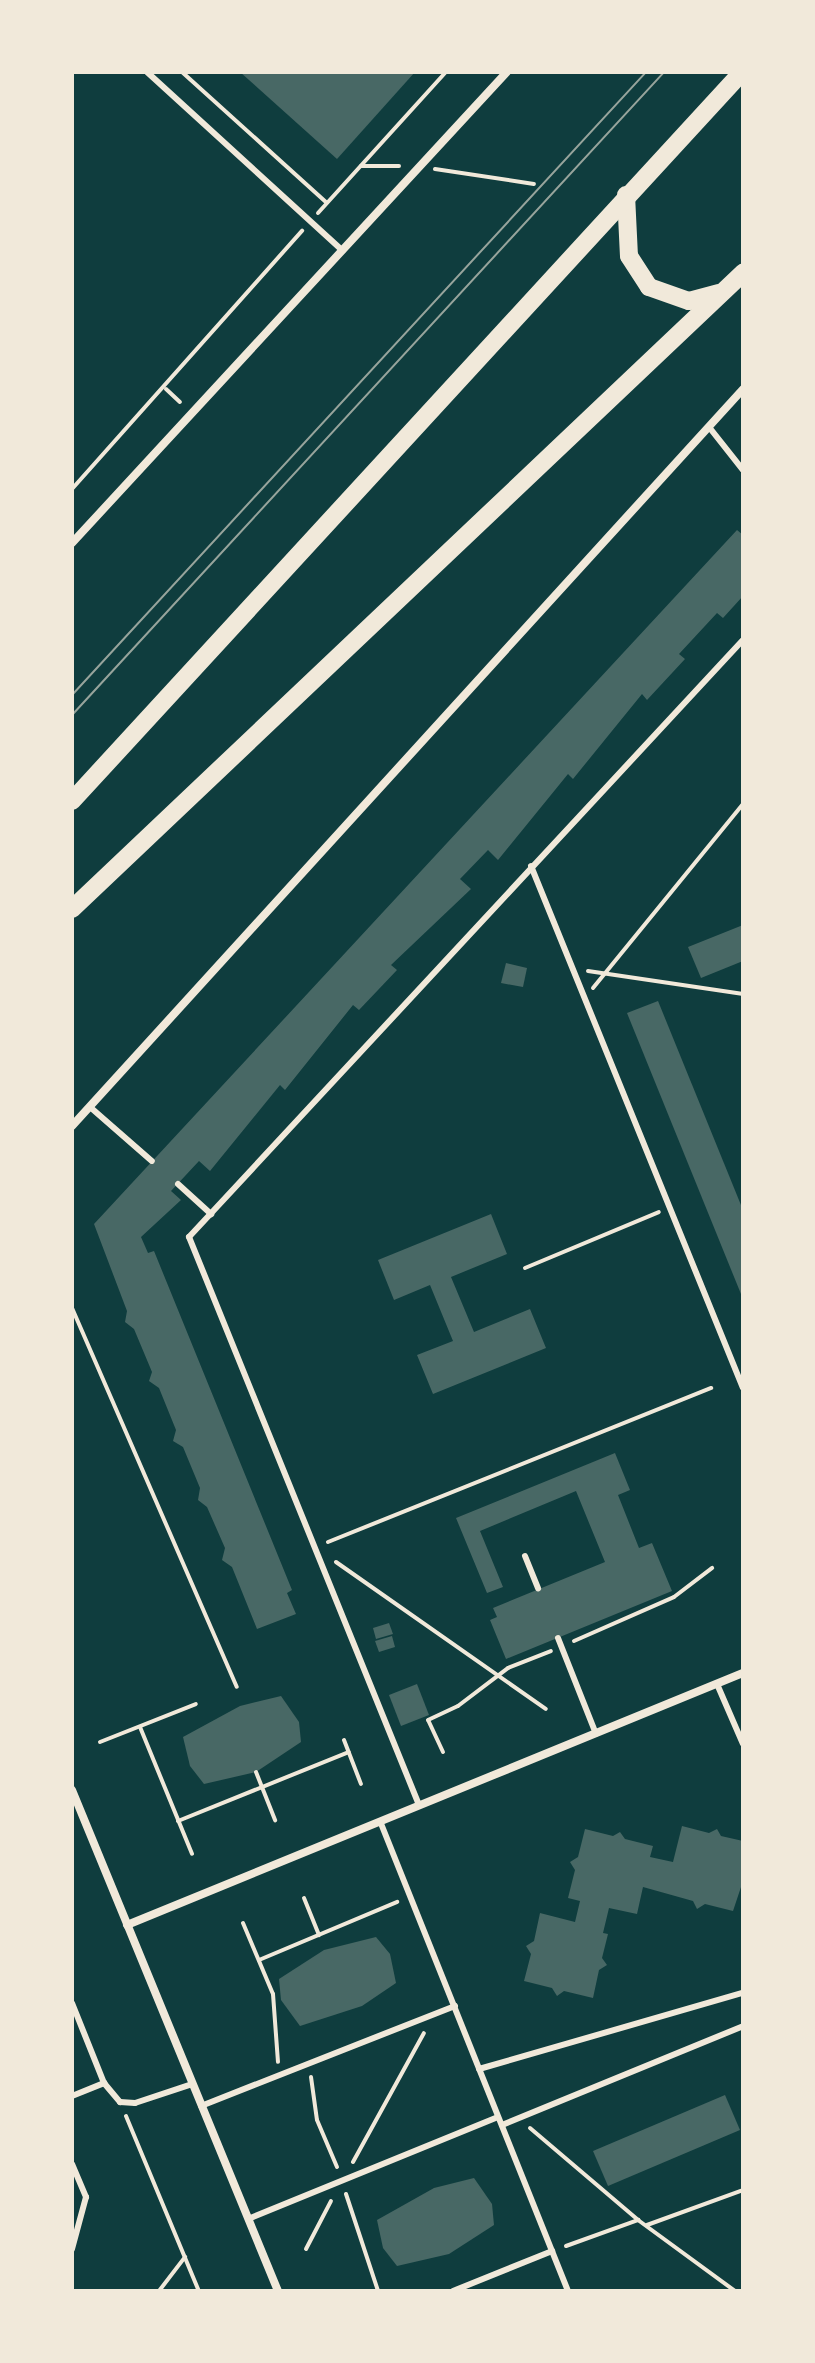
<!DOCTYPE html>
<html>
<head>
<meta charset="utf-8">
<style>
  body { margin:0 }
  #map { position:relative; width:815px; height:2363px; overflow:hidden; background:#0f3d3e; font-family:"PT Sans",sans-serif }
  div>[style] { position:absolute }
  .building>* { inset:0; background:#486865 }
  .path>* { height:4px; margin:-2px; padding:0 2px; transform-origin:2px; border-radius:2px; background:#f1e9da }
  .service>* { height:6px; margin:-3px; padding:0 3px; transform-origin:3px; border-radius:3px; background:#f1e9da }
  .minor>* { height:8px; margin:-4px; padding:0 4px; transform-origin:4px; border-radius:4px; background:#f1e9da }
  .primary>* { height:18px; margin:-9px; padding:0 9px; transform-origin:9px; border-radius:9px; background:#f1e9da }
  .tram>* { height:2px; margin:-1px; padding:0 1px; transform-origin:1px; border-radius:1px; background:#97a49c }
  span { translate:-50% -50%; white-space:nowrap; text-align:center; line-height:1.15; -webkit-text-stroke:7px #f1e9da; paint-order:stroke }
  .frame { position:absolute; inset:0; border:74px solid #f1e9da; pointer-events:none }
</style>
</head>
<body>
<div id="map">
  <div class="building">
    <i style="clip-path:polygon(240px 72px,415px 72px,337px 159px)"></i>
    <i style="clip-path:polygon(737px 530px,743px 535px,743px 596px,723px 618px,717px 613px,679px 654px,685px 659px,647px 700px,642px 694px,573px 779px,568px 774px,498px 860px,488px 850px,460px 879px,471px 889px,391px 965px,397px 970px,359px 1010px,353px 1005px,285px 1090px,280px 1085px,210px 1171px,199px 1161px,171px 1191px,181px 1200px,141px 1237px,148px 1253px,154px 1251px,292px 1590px,287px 1593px,296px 1614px,257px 1629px,232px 1567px,222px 1560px,225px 1548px,207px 1507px,198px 1500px,200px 1488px,183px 1447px,173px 1441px,176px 1430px,159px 1388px,149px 1381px,152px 1372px,134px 1329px,125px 1322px,127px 1311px,94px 1224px)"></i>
    <i style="clip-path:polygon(743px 925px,743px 961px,701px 978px,688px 947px)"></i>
    <i style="clip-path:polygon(506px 963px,527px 968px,523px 987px,501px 983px)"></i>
    <i style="clip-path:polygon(658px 1001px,743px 1210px,743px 1299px,627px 1013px)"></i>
    <i style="clip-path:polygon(491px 1214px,507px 1254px,451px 1277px,474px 1332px,530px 1309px,546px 1348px,433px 1394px,417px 1355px,453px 1341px,430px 1285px,394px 1300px,378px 1260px)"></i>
    <i style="clip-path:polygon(615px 1453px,630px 1490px,618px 1495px,639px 1548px,652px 1543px,672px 1591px,506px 1659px,490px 1620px,497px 1617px,493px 1608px,605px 1562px,576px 1491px,480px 1531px,503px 1587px,487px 1593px,456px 1518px)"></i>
    <i style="clip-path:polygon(389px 1623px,393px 1634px,376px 1639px,373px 1628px)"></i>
    <i style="clip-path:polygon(392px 1636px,395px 1647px,379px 1652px,375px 1641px)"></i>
    <i style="clip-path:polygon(417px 1684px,429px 1715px,401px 1726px,389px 1695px)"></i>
    <i style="clip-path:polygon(281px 1696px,299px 1722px,301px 1742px,256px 1772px,204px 1784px,190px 1766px,183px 1737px,240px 1706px)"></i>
    <i style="clip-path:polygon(682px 1826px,709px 1833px,717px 1829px,721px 1836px,743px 1841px,743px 1881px,733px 1911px,705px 1904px,697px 1909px,693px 1901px,643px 1887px,637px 1914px,609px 1908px,603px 1933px,608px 1934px,602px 1958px,607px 1965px,599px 1970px,593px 1998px,564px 1991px,557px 1996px,552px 1988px,524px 1981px,531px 1954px,526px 1946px,534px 1941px,540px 1913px,575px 1922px,580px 1901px,568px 1898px,575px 1870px,570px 1862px,578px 1857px,585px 1829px,613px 1836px,620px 1832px,625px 1839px,653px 1846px,650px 1857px,673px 1862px)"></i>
    <i style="clip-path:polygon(376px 1937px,390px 1954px,396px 1983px,362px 2006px,300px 2026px,281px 2000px,279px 1979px,324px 1950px)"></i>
    <i style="clip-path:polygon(725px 2095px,740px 2130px,608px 2186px,593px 2151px)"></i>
    <i style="clip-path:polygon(474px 2178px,492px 2204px,494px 2225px,449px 2254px,397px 2266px,383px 2248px,377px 2220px,434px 2188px)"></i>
  </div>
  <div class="path">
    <i style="left:182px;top:72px;width:195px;rotate:42.1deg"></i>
    <i style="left:470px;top:72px;width:17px"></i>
    <i style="left:361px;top:166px;width:38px"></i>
    <i style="left:435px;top:169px;width:100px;rotate:8.6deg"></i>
    <i style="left:318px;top:213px;width:190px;rotate:-47.8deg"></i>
    <i style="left:166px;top:389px;width:19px;rotate:43deg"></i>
    <i style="left:72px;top:489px;width:346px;rotate:-48.3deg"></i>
    <i style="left:588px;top:971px;width:157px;rotate:8.4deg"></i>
    <i style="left:593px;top:988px;width:237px;rotate:-50.8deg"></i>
    <i style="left:525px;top:1268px;width:145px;rotate:-22.7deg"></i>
    <i style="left:72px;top:1308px;width:413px;rotate:66.5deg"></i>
    <i style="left:328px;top:1542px;width:413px;rotate:-21.9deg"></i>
    <i style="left:336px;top:1562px;width:256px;rotate:35deg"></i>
    <i style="left:574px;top:1641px;width:109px;rotate:-23.7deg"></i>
    <i style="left:674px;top:1597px;width:48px;rotate:-37.3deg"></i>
    <i style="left:140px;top:1727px;width:137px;rotate:67.7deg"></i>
    <i style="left:344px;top:1740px;width:47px;rotate:68.9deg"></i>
    <i style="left:100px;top:1742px;width:103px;rotate:-21.6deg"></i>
    <i style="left:443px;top:1752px;width:35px;rotate:-115deg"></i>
    <i style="left:428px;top:1720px;width:33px;rotate:-25deg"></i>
    <i style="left:458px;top:1706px;width:63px;rotate:-37.2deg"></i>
    <i style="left:508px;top:1668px;width:46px;rotate:-21.6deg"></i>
    <i style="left:256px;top:1772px;width:52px;rotate:68.4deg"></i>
    <i style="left:178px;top:1821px;width:184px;rotate:-22deg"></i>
    <i style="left:304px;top:1898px;width:40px;rotate:68deg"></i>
    <i style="left:243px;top:1923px;width:77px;rotate:67.1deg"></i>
    <i style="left:273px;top:1994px;width:68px;rotate:85.8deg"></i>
    <i style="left:259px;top:1960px;width:150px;rotate:-22.8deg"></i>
    <i style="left:311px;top:2077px;width:43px;rotate:82.1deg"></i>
    <i style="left:317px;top:2120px;width:51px;rotate:66.9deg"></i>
    <i style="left:126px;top:2116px;width:190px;rotate:67.4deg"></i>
    <i style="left:530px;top:2128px;width:142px;rotate:40.4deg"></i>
    <i style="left:638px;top:2220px;width:120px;rotate:36.2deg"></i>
    <i style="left:353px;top:2162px;width:147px;rotate:-61.2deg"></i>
    <i style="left:346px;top:2194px;width:102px;rotate:71.7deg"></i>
    <i style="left:647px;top:2225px;width:102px;rotate:-20deg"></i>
    <i style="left:566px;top:2246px;width:77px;rotate:-19.9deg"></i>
    <i style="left:306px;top:2249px;width:54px;rotate:-62.5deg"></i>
    <i style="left:159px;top:2291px;width:43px;rotate:-52.6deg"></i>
  </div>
  <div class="service">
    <i style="left:147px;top:72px;width:265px;rotate:42.4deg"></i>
    <i style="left:709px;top:427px;width:55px;rotate:51.7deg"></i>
    <i style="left:531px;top:866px;width:563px;rotate:67.9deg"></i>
    <i style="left:90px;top:1107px;width:82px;rotate:41.1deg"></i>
    <i style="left:178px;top:1184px;width:45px;rotate:42.3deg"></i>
    <i style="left:525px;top:1556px;width:35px;rotate:68deg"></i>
    <i style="left:558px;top:1638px;width:103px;rotate:68.4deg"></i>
    <i style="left:717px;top:1684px;width:65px;rotate:66.6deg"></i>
    <i style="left:419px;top:1805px;width:613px;rotate:-112.04deg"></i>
    <i style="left:189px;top:1237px;width:814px;rotate:-47.14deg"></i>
    <i style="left:380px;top:1821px;width:506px;rotate:68.2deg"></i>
    <i style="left:72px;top:2003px;width:86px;rotate:68.2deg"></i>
    <i style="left:104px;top:2083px;width:25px;rotate:50deg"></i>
    <i style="left:120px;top:2102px;width:15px;rotate:4deg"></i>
    <i style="left:135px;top:2103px;width:60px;rotate:-18.4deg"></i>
    <i style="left:479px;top:2069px;width:275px;rotate:-16.1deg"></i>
    <i style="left:72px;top:2096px;width:35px;rotate:-22deg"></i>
    <i style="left:201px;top:2106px;width:273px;rotate:-21.5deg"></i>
    <i style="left:502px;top:2125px;width:261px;rotate:-22.3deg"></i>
    <i style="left:72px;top:2164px;width:36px;rotate:67deg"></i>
    <i style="left:86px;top:2197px;width:54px;rotate:105.1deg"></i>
    <i style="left:248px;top:2219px;width:270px;rotate:-22.2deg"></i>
    <i style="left:453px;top:2291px;width:107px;rotate:-22deg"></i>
  </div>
  <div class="minor">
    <i style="left:72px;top:543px;width:641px;rotate:-47.28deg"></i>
    <i style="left:72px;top:1126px;width:997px;rotate:-47.68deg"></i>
    <i style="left:72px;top:1790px;width:542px;rotate:67.65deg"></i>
    <i style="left:127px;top:1925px;width:666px;rotate:-22.25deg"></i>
  </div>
  <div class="primary">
    <i style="left:626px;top:195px;width:61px;rotate:87.2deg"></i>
    <i style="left:629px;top:256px;width:37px;rotate:57deg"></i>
    <i style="left:649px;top:287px;width:42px;rotate:19.3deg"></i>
    <i style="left:689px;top:301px;width:31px;rotate:-15deg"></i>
    <i style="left:72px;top:801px;width:990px;rotate:-47.41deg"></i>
    <i style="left:72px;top:909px;width:925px;rotate:-43.47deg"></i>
  </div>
  <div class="tram">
    <i style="left:72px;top:695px;width:847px;rotate:-47.34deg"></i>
    <i style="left:72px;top:715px;width:874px;rotate:-47.36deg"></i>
  </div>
  <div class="frame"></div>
</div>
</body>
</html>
